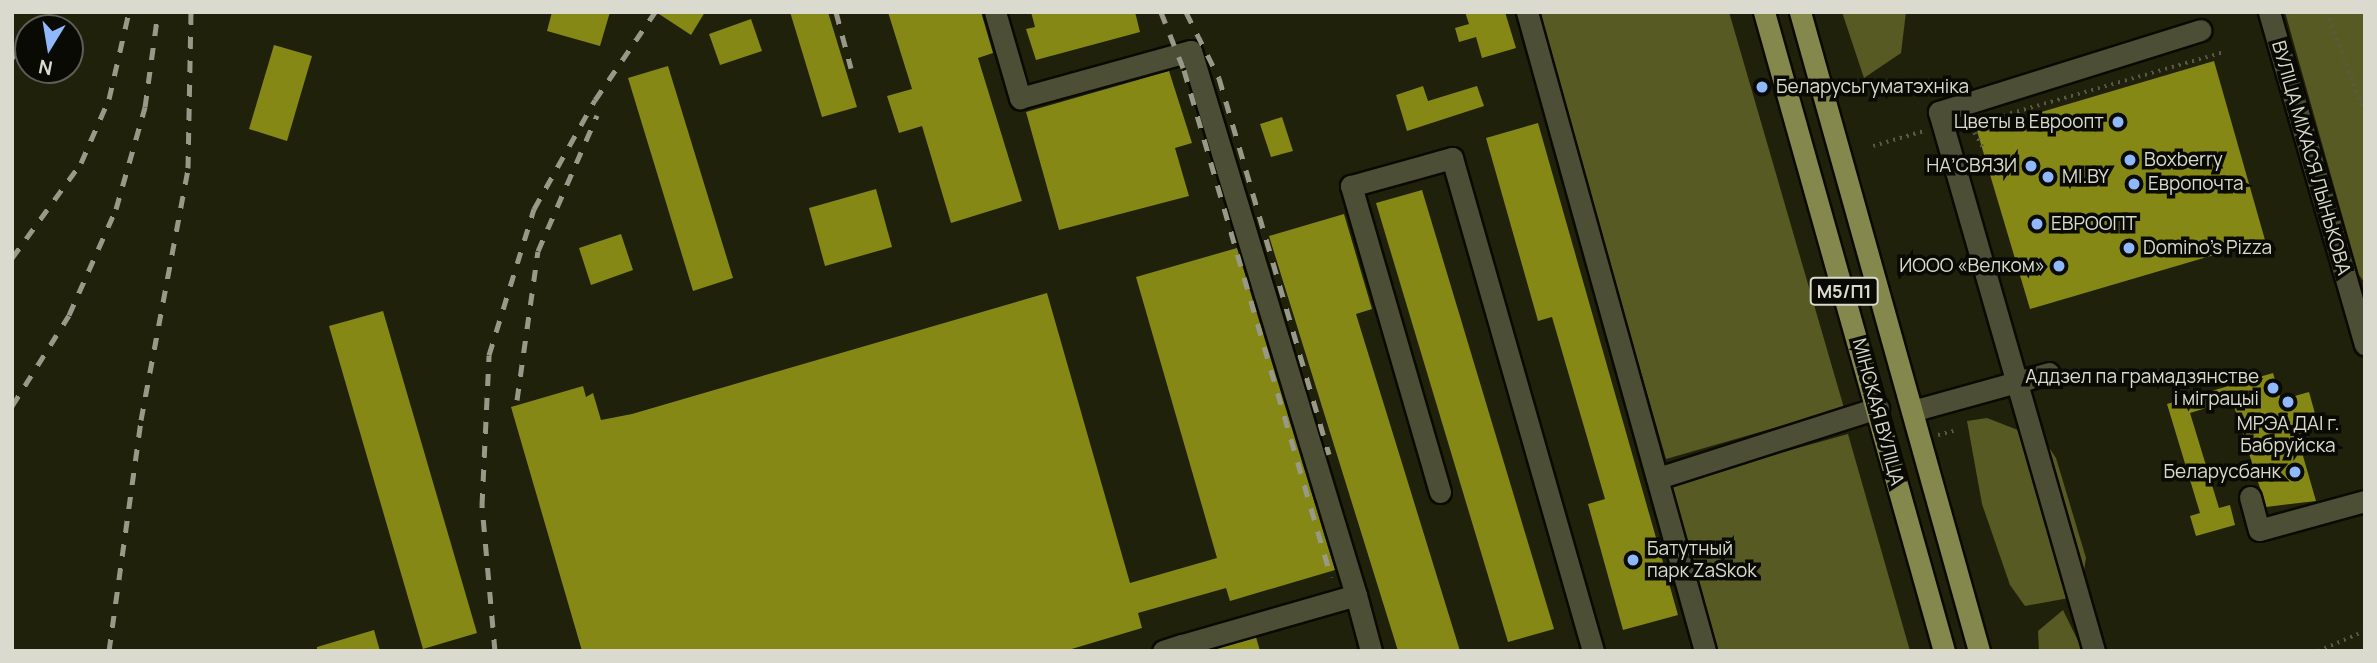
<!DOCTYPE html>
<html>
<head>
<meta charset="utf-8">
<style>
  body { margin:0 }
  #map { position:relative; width:2377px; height:663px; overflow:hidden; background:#20210b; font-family:Manrope,sans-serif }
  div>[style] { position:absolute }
  .forest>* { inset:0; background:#585a23 }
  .building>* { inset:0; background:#858814 }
  .path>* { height:3.5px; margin-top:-1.75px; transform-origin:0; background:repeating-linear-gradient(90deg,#595a46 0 2px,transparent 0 7px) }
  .roads { filter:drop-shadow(2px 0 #0a0a00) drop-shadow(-2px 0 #0a0a00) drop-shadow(0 2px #0a0a00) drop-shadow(0 -2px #0a0a00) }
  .minor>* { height:21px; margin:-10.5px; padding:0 10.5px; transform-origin:10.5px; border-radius:10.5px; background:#4c4e36 }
  .major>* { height:21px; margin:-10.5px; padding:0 10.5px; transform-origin:10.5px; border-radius:10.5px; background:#85884c }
  .rail>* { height:5px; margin-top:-2.5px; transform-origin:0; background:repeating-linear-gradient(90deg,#989989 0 12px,transparent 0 24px) }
  .dots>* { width:19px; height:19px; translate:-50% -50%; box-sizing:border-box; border:4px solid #090a03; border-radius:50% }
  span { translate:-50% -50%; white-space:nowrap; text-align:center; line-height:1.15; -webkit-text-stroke:7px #090a03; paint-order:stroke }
  .shield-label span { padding:2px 5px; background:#090a03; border:2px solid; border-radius:5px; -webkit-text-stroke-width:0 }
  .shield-label { font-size:18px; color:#dadbce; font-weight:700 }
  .poi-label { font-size:19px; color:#dadbce }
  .left { translate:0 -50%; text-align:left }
  .right { translate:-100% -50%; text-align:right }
  .street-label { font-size:19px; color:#dadbce }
  .frame { position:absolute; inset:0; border:14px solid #dadbce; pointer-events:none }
  .north { position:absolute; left:14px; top:14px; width:70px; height:70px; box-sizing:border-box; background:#090a03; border:2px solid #5d5e54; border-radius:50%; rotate:191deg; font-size:19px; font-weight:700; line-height:28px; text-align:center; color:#dadbce }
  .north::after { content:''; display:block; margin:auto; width:24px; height:32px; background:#90b8fd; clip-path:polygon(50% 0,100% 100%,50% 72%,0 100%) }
</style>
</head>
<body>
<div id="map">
  <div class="forest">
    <i style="clip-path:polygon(1537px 12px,1729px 12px,1844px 408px,1666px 459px)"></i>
    <i style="clip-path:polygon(1842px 12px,1906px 12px,1901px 53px,1864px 78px)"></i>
    <i style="clip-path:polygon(2285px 12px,2365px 12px,2365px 283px,2359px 275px)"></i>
    <i style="clip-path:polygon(1987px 418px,2044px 440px,2056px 458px,2086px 558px,2080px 596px,2025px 606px,2010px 585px,1982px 504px,1967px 421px)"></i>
    <i style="clip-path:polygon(1848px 434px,1910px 651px,1716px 651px,1669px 484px)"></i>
    <i style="clip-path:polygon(2063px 610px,2083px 651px,2039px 651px,2038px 631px)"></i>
  </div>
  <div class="building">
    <i style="clip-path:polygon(552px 12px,610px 12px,600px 46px,547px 31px)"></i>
    <i style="clip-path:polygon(656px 12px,705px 12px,691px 35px)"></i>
    <i style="clip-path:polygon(790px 12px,828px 12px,857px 107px,822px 117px)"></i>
    <i style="clip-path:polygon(888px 12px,981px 12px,993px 53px,978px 58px,1022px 201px,951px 223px,922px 126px,899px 133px,887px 96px,912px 89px)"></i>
    <i style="clip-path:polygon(1031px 12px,1135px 12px,1140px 32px,1036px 60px,1026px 29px,1035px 27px)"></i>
    <i style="clip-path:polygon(1465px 12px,1505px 12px,1516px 48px,1482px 58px,1476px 37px,1459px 42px,1455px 28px,1469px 24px)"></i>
    <i style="clip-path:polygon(751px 19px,762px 51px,720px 65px,709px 34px)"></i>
    <i style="clip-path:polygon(274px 45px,312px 56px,287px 141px,249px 129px)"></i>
    <i style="clip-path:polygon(2214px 61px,2265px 240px,2030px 309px,1977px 131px)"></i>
    <i style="clip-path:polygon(668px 66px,733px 278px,693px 291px,628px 78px)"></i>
    <i style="clip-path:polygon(1169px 71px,1192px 143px,1175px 148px,1189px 196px,1059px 230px,1026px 112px)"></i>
    <i style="clip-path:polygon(1423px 86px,1428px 101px,1477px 86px,1484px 106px,1407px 131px,1396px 95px)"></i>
    <i style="clip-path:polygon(1282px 117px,1293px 151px,1271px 157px,1260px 124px)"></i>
    <i style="clip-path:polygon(1538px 123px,1678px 615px,1623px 630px,1588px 504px,1605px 499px,1552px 317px,1538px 321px,1486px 138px)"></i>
    <i style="clip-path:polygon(876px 189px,892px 247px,825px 266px,809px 208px)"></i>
    <i style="clip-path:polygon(1422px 190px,1554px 629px,1508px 642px,1376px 203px)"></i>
    <i style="clip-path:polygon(1344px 214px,1372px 309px,1356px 314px,1460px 651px,1398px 651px,1269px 236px)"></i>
    <i style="clip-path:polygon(621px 234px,633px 270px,591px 285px,579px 248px)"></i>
    <i style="clip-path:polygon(1237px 248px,1335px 570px,1230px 601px,1226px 588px,1138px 613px,1142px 628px,1065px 651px,582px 651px,511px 407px,583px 386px,586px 397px,593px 393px,601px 420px,632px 414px,1047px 293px,1130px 583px,1217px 558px,1136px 277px)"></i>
    <i style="clip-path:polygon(383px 311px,477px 633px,423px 649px,329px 326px)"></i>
    <i style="clip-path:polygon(2273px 373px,2281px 400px,2309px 392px,2319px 428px,2297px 435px,2316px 501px,2266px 507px,2232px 400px,2190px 413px,2219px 508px,2230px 505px,2235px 525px,2196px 536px,2190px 516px,2200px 513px,2167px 404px)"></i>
    <i style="clip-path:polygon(374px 630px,380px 651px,317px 651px,317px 647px)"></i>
    <i style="clip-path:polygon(1256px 637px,1260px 651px,1211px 651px,1211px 650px)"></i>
  </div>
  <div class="path">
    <i style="left:2327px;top:12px;width:108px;rotate:69.4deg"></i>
    <i style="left:1873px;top:146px;width:53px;rotate:-16.4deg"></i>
    <i style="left:1982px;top:147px;width:25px;rotate:-119deg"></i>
    <i style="left:1970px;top:125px;width:265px;rotate:-16deg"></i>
    <i style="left:1938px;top:435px;width:16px;rotate:-15deg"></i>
    <i style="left:2318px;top:651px;width:51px;rotate:-23.1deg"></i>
  </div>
  <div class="roads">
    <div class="minor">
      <i style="left:995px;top:12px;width:90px;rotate:73.8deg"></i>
      <i style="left:1020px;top:98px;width:177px;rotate:-15.4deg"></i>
      <i style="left:1191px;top:51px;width:568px;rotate:73.13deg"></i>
      <i style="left:1527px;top:12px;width:663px;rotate:74.43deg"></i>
      <i style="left:2269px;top:12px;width:346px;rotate:73.9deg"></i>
      <i style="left:1912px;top:411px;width:142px;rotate:-15.5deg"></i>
      <i style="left:1658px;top:478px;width:231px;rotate:-17.7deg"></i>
      <i style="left:1440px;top:492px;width:319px;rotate:-106.2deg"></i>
      <i style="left:1351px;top:186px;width:105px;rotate:-15.5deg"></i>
      <i style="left:1452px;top:158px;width:513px;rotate:74.04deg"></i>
      <i style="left:2250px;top:497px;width:34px;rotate:75deg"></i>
      <i style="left:2259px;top:530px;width:110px;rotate:-15.3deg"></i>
      <i style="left:1182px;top:645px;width:181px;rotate:-16deg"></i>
      <i style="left:1356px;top:595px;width:58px;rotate:75deg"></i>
      <i style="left:1163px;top:651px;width:20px;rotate:-18deg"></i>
      <i style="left:1182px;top:645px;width:6px;rotate:81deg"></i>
      <i style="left:2094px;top:651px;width:561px;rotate:-106.04deg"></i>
      <i style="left:1939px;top:112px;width:274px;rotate:-17.4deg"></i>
    </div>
    <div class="major">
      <i style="left:1764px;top:12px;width:664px;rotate:74.27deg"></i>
      <i style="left:1800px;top:12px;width:664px;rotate:74.35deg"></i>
    </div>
  </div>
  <div class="rail">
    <i style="left:836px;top:12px;width:58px;rotate:75deg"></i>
    <i style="left:1161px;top:12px;width:62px;rotate:68.4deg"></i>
    <i style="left:1184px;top:70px;width:528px;rotate:73.83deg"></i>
    <i style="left:1186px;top:12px;width:74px;rotate:63.4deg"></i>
    <i style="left:1219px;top:78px;width:392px;rotate:73.7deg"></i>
    <i style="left:34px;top:28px;width:19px;rotate:-55deg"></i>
    <i style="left:12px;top:58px;width:27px;rotate:-54deg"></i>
    <i style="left:12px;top:258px;width:117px;rotate:-54deg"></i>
    <i style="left:81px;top:163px;width:70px;rotate:-66.4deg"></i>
    <i style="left:109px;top:99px;width:89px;rotate:-77.1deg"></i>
    <i style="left:517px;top:400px;width:150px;rotate:-82deg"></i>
    <i style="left:538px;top:251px;width:148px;rotate:-66.5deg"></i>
    <i style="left:12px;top:406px;width:107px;rotate:-57.9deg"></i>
    <i style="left:69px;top:315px;width:116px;rotate:-66.1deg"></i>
    <i style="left:116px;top:209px;width:106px;rotate:-74.1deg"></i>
    <i style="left:145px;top:107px;width:96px;rotate:-82.2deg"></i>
    <i style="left:109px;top:651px;width:233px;rotate:-82.1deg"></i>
    <i style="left:141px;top:420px;width:256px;rotate:-79.4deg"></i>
    <i style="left:188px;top:168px;width:156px;rotate:-88.9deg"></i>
    <i style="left:495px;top:651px;width:147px;rotate:-95.1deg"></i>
    <i style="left:482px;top:505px;width:150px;rotate:-87.3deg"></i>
    <i style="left:489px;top:355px;width:153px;rotate:-72.9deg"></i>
    <i style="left:534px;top:209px;width:125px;rotate:-60.8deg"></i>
    <i style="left:595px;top:100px;width:107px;rotate:-55.7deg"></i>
  </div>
  <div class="dots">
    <i style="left:1762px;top:87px;background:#90b8fd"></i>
    <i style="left:2118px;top:122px;background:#90b8fd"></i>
    <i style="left:2130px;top:160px;background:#90b8fd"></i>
    <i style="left:2031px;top:166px;background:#90b8fd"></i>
    <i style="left:2048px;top:177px;background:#90b8fd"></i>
    <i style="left:2134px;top:184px;background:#90b8fd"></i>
    <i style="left:2037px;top:224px;background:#90b8fd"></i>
    <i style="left:2129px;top:248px;background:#90b8fd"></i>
    <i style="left:2059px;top:266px;background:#90b8fd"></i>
    <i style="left:2273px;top:388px;background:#90b8fd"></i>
    <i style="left:2288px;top:402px;background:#90b8fd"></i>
    <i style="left:2295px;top:472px;background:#90b8fd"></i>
    <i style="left:1633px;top:560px;background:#90b8fd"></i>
  </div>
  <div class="shield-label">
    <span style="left:1844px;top:291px">М5/П1</span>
  </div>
  <div class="poi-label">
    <span class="left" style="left:1776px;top:87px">Беларусьгуматэхніка</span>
    <span class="right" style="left:2104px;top:122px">Цветы в Евроопт</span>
    <span class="left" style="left:2144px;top:160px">Boxberry</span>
    <span class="right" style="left:2017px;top:166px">НАʼСВЯЗИ</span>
    <span class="left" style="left:2062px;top:177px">MI.BY</span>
    <span class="left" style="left:2148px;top:184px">Европочта</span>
    <span class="left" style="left:2051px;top:224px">ЕВРООПТ</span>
    <span class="left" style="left:2143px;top:248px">Domino's Pizza</span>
    <span class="right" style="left:2045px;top:266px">ИООО «Велком»</span>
    <span class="right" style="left:2259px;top:388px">Аддзел па грамадзянстве<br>і міграцыі</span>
    <span style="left:2288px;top:435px">МРЭА ДАІ г.<br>Бабруйска</span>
    <span class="right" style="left:2281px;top:472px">Беларусбанк</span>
    <span class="left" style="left:1647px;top:560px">Батутный<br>парк ZaSkok</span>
  </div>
  <div class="street-label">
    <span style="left:2311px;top:158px;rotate:74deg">ВУЛІЦА МІХАСЯ ЛЫНЬКОВА</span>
    <span style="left:1878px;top:412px;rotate:75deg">МІНСКАЯ ВУЛІЦА</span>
  </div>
  <div class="frame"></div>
  <div class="north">N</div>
</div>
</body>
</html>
